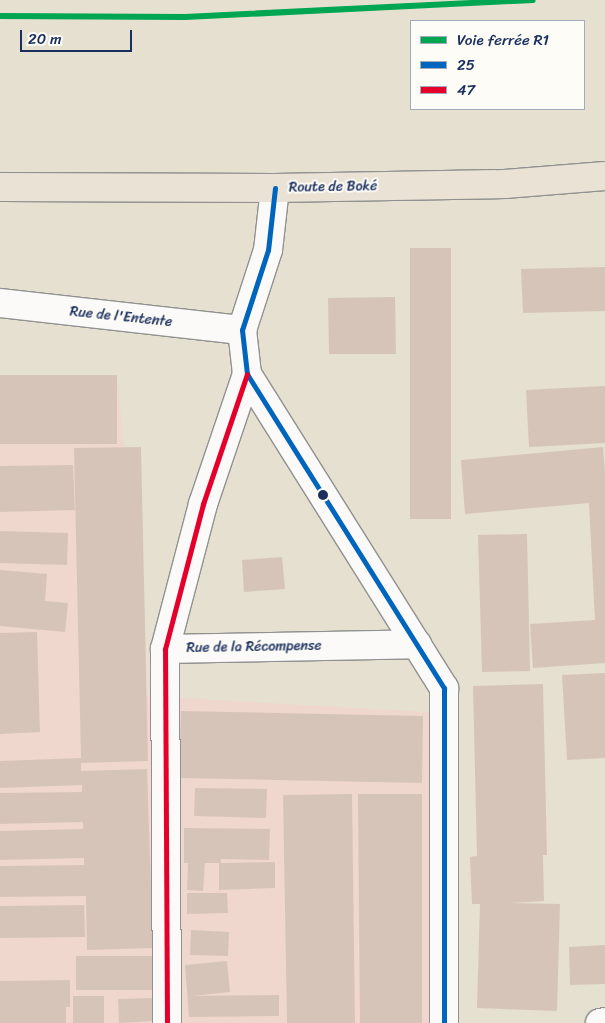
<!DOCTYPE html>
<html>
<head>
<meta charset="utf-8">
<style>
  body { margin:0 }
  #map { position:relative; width:605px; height:1023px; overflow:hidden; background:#e5e0cf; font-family:Sriracha,sans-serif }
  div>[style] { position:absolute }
  .built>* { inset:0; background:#efd7ce }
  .building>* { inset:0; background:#d7c4b8 }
  .roads { filter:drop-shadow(1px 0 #909190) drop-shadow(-1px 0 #909190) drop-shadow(0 1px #909190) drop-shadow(0 -1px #909190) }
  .minor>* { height:28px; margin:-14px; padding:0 14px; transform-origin:14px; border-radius:14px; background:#fbfaf8 }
  .major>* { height:28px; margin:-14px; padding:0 14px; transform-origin:14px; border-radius:14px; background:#e9e2d5 }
  .bus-1>* { height:5px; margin:-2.5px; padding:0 2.5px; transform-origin:2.5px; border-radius:2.5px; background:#0065bd }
  .bus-2>* { height:5px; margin:-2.5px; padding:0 2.5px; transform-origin:2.5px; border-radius:2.5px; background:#e4002b }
  .rail-1>* { height:6px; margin:-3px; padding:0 3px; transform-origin:3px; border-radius:3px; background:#00a651 }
  .dots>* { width:14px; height:14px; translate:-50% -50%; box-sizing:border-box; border:2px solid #fdfcf7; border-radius:50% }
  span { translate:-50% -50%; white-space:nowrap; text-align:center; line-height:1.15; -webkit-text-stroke:4px #fdfcf7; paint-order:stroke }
  .street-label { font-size:14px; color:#1b2f5e }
  .legend { position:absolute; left:410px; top:20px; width:175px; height:90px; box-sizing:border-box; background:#fdfcf7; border:1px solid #a3aaba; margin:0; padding:6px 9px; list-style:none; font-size:15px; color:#1b2f5e }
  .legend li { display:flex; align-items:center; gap:10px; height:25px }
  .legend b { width:25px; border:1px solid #a3aaba }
  .scale { position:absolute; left:20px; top:30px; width:112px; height:22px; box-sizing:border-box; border:2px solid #1b2f5e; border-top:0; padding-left:6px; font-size:15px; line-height:18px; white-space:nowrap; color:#1b2f5e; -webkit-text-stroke:4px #fdfcf7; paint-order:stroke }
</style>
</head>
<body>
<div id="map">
  <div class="built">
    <i style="clip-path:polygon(0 375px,117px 375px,147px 696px,459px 714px,457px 1023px,0 1023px)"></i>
  </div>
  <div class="building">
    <i style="clip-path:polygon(410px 248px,451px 248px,451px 519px,410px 519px)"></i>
    <i style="clip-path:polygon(605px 267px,605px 311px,523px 313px,521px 269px)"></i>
    <i style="clip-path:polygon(395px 297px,396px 354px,329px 354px,328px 298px)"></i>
    <i style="clip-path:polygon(0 375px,117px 375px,117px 444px,0 444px)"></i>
    <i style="clip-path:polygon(605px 386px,605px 443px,529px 447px,526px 390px)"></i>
    <i style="clip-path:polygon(141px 447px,148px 761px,81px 763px,81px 771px,147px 769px,153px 948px,87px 950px,86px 896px,0 897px,0 866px,84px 865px,84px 858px,0 860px,0 831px,83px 829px,83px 822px,0 824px,0 793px,82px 792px,82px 785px,0 788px,0 761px,81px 758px,74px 448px)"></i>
    <i style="clip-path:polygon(603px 447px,605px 472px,605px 663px,533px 668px,530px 624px,595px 620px,589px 503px,465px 514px,461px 460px)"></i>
    <i style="clip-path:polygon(73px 465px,75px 510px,0 512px,0 466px)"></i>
    <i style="clip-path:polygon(0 531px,68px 533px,67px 565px,0 563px)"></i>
    <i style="clip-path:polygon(527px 534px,530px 671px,482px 672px,478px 535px)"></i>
    <i style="clip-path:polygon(282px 557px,285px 589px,244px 592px,242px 560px)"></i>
    <i style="clip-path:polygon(0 570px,47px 574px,45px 601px,68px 603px,65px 632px,0 626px)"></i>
    <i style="clip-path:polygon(37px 632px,40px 732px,0 734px,0 633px)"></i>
    <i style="clip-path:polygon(605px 673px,605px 758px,567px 760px,562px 675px)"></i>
    <i style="clip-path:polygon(543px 684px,547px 855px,543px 855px,544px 901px,511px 903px,560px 904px,557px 1011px,477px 1008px,480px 904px,472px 904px,470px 857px,477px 856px,473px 686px)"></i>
    <i style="clip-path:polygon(181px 711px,423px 716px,422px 783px,179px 778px)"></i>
    <i style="clip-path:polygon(195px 788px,267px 789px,266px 818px,194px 816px)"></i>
    <i style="clip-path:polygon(352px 794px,355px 1023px,287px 1023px,283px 795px)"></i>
    <i style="clip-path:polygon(358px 794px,422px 794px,422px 1023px,360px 1023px)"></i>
    <i style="clip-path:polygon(184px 828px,270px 829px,269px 860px,221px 859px,221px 863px,275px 862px,275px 888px,219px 890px,219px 863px,205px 863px,203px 891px,187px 890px,188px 863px,184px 863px)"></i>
    <i style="clip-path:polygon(187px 893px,227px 893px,228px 913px,187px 914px)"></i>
    <i style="clip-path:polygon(84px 905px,85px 937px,0 938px,0 906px)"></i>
    <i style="clip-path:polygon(191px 930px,229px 932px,228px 956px,190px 955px)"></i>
    <i style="clip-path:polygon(605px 945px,605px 984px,570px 985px,569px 947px)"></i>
    <i style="clip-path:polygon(76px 956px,153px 956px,153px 990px,76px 990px)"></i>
    <i style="clip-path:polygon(227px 961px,230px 992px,192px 996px,279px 995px,279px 1016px,189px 1017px,185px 965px)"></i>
    <i style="clip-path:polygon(70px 980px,70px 1007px,66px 1007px,66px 1023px,0 1023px,0 981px)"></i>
    <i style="clip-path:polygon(73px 996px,104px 996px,104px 1023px,73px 1023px)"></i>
    <i style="clip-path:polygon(153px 998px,154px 1021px,119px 1023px,118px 999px)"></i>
  </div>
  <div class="roads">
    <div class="minor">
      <i style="left:275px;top:188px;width:62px;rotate:96.4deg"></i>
      <i style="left:268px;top:250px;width:84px;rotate:108deg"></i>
      <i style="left:242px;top:330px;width:44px;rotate:83.5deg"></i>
      <i style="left:247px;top:374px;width:371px;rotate:57.9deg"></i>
      <i style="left:444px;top:688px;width:335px;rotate:90deg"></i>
      <i style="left:0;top:303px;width:244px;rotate:6.4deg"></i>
      <i style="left:165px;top:649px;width:252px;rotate:-1.1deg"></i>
      <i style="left:167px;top:1023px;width:374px;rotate:-90.3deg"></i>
      <i style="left:165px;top:649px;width:150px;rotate:-75.3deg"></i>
      <i style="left:203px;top:504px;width:137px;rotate:-71.3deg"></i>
      <i style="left:600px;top:1023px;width:5px;rotate:-11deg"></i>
    </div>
    <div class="major">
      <i style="left:0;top:187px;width:275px;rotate:0.2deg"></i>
      <i style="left:275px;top:188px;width:230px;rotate:-1deg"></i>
      <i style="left:505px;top:184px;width:100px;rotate:-4.6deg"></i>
    </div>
  </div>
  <div class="bus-1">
    <i style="left:275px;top:188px;width:62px;rotate:96.4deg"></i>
    <i style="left:268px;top:250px;width:84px;rotate:108deg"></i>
    <i style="left:242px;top:330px;width:44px;rotate:83.5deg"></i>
    <i style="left:247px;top:374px;width:371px;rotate:57.9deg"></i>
    <i style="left:444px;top:688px;width:335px;rotate:90deg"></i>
  </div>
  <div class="bus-2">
    <i style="left:167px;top:1023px;width:374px;rotate:-90.3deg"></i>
    <i style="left:165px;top:649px;width:150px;rotate:-75.3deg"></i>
    <i style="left:203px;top:504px;width:137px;rotate:-71.3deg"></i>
  </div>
  <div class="rail-1">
    <i style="left:0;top:16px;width:185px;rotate:0.3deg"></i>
    <i style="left:185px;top:17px;width:348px;rotate:-2.8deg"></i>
  </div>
  <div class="dots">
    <i style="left:323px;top:495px;background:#1b2f5e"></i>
  </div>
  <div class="street-label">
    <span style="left:333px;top:187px;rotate:-1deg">Route de Boké</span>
    <span style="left:121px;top:317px;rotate:6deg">Rue de l'Entente</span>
    <span style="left:254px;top:647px;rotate:-1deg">Rue de la Récompense</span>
  </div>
  <ul class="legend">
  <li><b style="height:6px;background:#00a651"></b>Voie ferrée R1</li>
  <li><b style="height:6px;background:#0065bd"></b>25</li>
  <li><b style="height:6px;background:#e4002b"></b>47</li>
  </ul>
  <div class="scale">20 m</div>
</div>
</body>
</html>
